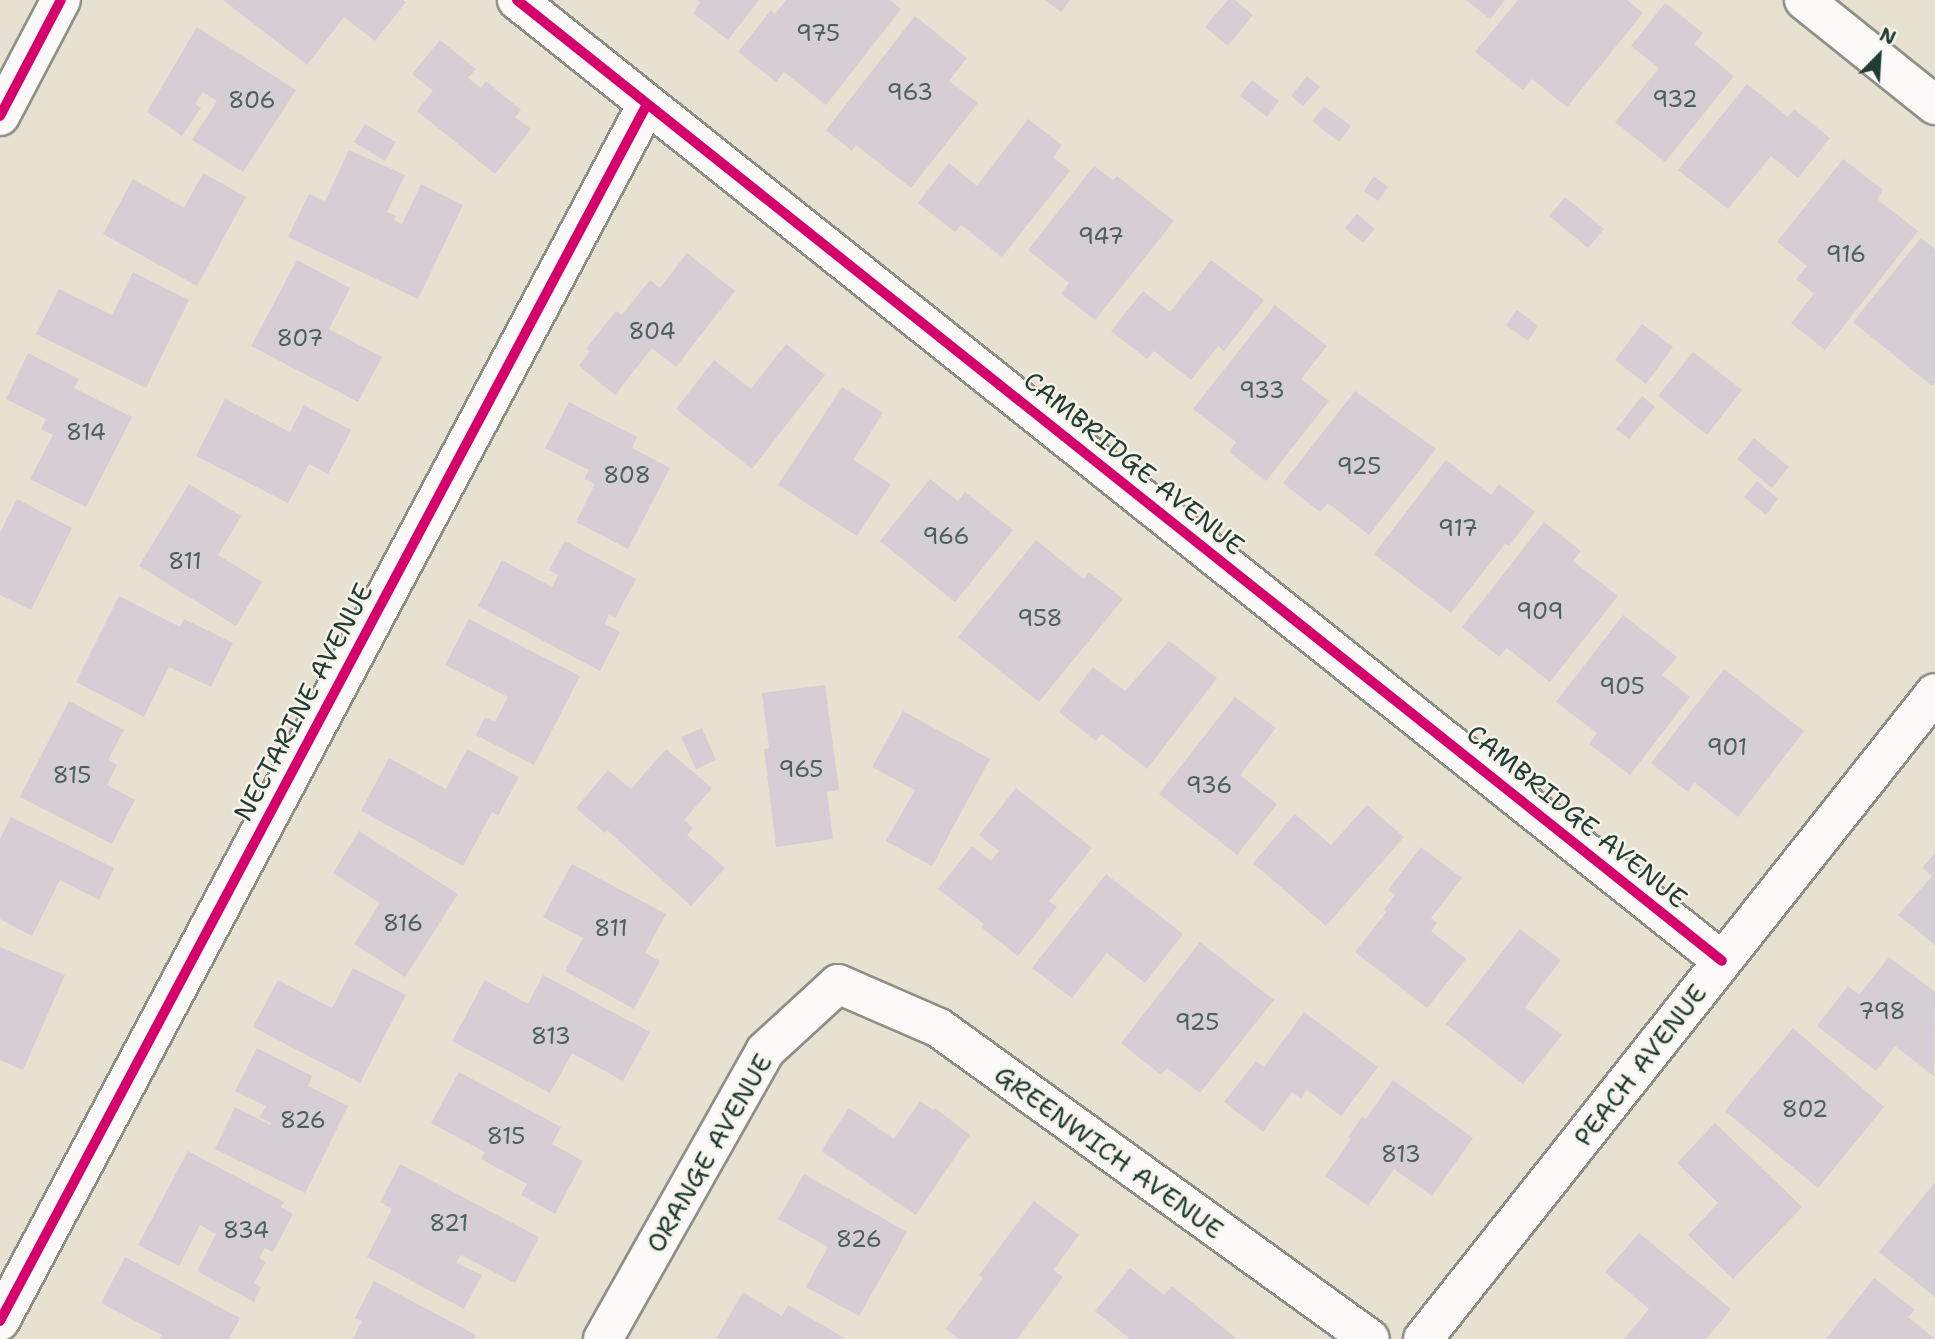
<!DOCTYPE html>
<html>
<head>
<meta charset="utf-8">
<style>
  body { margin:0 }
  #map { position:relative; width:1935px; height:1339px; overflow:hidden; background:#e7e1d1; font-family:"Shantell Sans",sans-serif }
  div>[style] { position:absolute }
  .building>* { inset:0; background:#d5ced5 }
  .roads { filter:drop-shadow(2px 0 #8e9087) drop-shadow(-2px 0 #8e9087) drop-shadow(0 2px #8e9087) drop-shadow(0 -2px #8e9087) }
  .minor>* { height:38px; margin:-19px; padding:0 19px; transform-origin:19px; border-radius:19px; background:#fbfaf8 }
  .major>* { height:38px; margin:-19px; padding:0 19px; transform-origin:19px; border-radius:19px; background:#fbfaf8 }
  .cycleway>* { height:10px; margin:-5px; padding:0 5px; transform-origin:5px; border-radius:5px; background:#d6006c }
  span { translate:-50% -50%; white-space:nowrap; text-align:center; line-height:1.15; -webkit-text-stroke:5px #f7f3e8; paint-order:stroke }
  .number-label { font-size:23px; color:#4c615c }
  .number-label span { -webkit-text-stroke-width:0 }
  .street-label { font-size:26px; color:#1f3d34 }
  .north { position:absolute; left:1844px; top:21px; width:70px; height:70px; -webkit-text-stroke:5px #f7f3e8; paint-order:stroke; rotate:24deg; font-size:19px; font-weight:700; line-height:28px; text-align:center; color:#1f3d34 }
  .north::after { content:''; display:block; margin:auto; width:24px; height:32px; background:#1f3d34; clip-path:polygon(50% 0,100% 100%,50% 72%,0 100%) }
</style>
</head>
<body>
<div id="map">
  <div class="building">
    <i style="clip-path:polygon(223px 0,403px 0,406px 2px,375px 41px,344px 17px,307px 65px)"></i>
    <i style="clip-path:polygon(697px 0,759px 0,728px 40px,693px 13px,700px 3px)"></i>
    <i style="clip-path:polygon(786px 0,890px 0,901px 9px,826px 105px,784px 72px,776px 82px,738px 52px,771px 10px,775px 14px)"></i>
    <i style="clip-path:polygon(1045px 0,1070px 0,1061px 12px)"></i>
    <i style="clip-path:polygon(1228px 0,1235px 0,1253px 15px,1228px 46px,1205px 27px)"></i>
    <i style="clip-path:polygon(1466px 0,1505px 0,1490px 19px)"></i>
    <i style="clip-path:polygon(1518px 0,1627px 0,1643px 13px,1567px 107px,1532px 79px,1523px 90px,1475px 52px)"></i>
    <i style="clip-path:polygon(1665px 3px,1703px 33px,1694px 44px,1734px 76px,1665px 162px,1615px 122px,1659px 68px,1631px 46px)"></i>
    <i style="clip-path:polygon(915px 16px,967px 58px,949px 81px,978px 103px,911px 188px,856px 145px,852px 151px,826px 130px)"></i>
    <i style="clip-path:polygon(197px 27px,296px 90px,243px 172px,192px 140px,217px 101px,203px 92px,195px 104px,201px 108px,182px 136px,147px 112px)"></i>
    <i style="clip-path:polygon(440px 40px,476px 69px,468px 78px,481px 88px,486px 81px,521px 110px,515px 117px,531px 129px,495px 174px,417px 111px,433px 91px,412px 74px)"></i>
    <i style="clip-path:polygon(1307px 76px,1320px 87px,1303px 106px,1291px 96px)"></i>
    <i style="clip-path:polygon(1252px 80px,1279px 101px,1267px 117px,1240px 96px)"></i>
    <i style="clip-path:polygon(1747px 84px,1788px 117px,1794px 109px,1830px 138px,1798px 178px,1771px 156px,1728px 209px,1678px 170px)"></i>
    <i style="clip-path:polygon(1324px 106px,1351px 126px,1339px 142px,1312px 121px)"></i>
    <i style="clip-path:polygon(1028px 119px,1062px 145px,1053px 157px,1070px 171px,1002px 257px,961px 225px,955px 232px,918px 203px,949px 163px,977px 186px)"></i>
    <i style="clip-path:polygon(365px 124px,396px 142px,385px 161px,354px 142px)"></i>
    <i style="clip-path:polygon(349px 150px,405px 175px,387px 212px,396px 216px,394px 220px,402px 224px,421px 184px,463px 205px,418px 299px,288px 237px,309px 194px,325px 201px)"></i>
    <i style="clip-path:polygon(1843px 159px,1883px 190px,1877px 199px,1918px 231px,1825px 350px,1791px 323px,1814px 294px,1796px 279px,1807px 266px,1777px 242px)"></i>
    <i style="clip-path:polygon(1094px 166px,1113px 180px,1117px 176px,1174px 221px,1095px 320px,1061px 294px,1069px 283px,1028px 250px)"></i>
    <i style="clip-path:polygon(203px 173px,246px 197px,197px 286px,103px 234px,133px 179px,184px 208px)"></i>
    <i style="clip-path:polygon(1374px 176px,1388px 187px,1378px 201px,1364px 191px)"></i>
    <i style="clip-path:polygon(1565px 197px,1604px 229px,1588px 248px,1549px 216px)"></i>
    <i style="clip-path:polygon(1357px 214px,1375px 229px,1363px 243px,1345px 228px)"></i>
    <i style="clip-path:polygon(1921px 238px,1935px 249px,1935px 382px,1932px 386px,1853px 322px)"></i>
    <i style="clip-path:polygon(687px 253px,735px 291px,676px 367px,652px 348px,615px 395px,579px 366px,590px 351px,586px 349px,616px 311px,622px 315px,650px 280px,660px 288px)"></i>
    <i style="clip-path:polygon(297px 260px,350px 288px,329px 329px,382px 357px,358px 402px,251px 346px)"></i>
    <i style="clip-path:polygon(1211px 260px,1264px 300px,1224px 351px,1218px 346px,1191px 380px,1154px 351px,1147px 359px,1111px 331px,1143px 291px,1170px 312px)"></i>
    <i style="clip-path:polygon(133px 272px,189px 300px,146px 388px,36px 334px,59px 289px,112px 315px)"></i>
    <i style="clip-path:polygon(1275px 305px,1327px 346px,1301px 379px,1329px 401px,1266px 481px,1229px 452px,1236px 442px,1193px 409px)"></i>
    <i style="clip-path:polygon(1517px 310px,1538px 326px,1528px 341px,1506px 325px)"></i>
    <i style="clip-path:polygon(1642px 324px,1673px 347px,1646px 384px,1615px 360px)"></i>
    <i style="clip-path:polygon(786px 344px,825px 375px,752px 469px,676px 409px,714px 360px,751px 389px)"></i>
    <i style="clip-path:polygon(1693px 352px,1742px 390px,1707px 435px,1658px 396px)"></i>
    <i style="clip-path:polygon(28px 353px,79px 379px,74px 388px,132px 417px,86px 507px,30px 479px,53px 435px,41px 429px,46px 419px,6px 399px)"></i>
    <i style="clip-path:polygon(842px 387px,883px 413px,853px 460px,891px 484px,857px 536px,778px 485px)"></i>
    <i style="clip-path:polygon(1355px 391px,1436px 449px,1369px 535px,1328px 503px,1320px 512px,1283px 483px)"></i>
    <i style="clip-path:polygon(1642px 396px,1655px 407px,1629px 439px,1616px 429px)"></i>
    <i style="clip-path:polygon(225px 399px,290px 432px,304px 405px,351px 430px,328px 474px,309px 464px,288px 503px,196px 456px)"></i>
    <i style="clip-path:polygon(569px 402px,637px 437px,632px 448px,670px 468px,628px 549px,576px 522px,595px 484px,584px 479px,589px 470px,545px 448px)"></i>
    <i style="clip-path:polygon(1754px 438px,1789px 467px,1772px 488px,1737px 459px)"></i>
    <i style="clip-path:polygon(1446px 460px,1491px 495px,1499px 484px,1535px 512px,1509px 546px,1505px 544px,1451px 613px,1374px 554px)"></i>
    <i style="clip-path:polygon(930px 479px,958px 501px,965px 492px,1013px 530px,955px 602px,880px 541px)"></i>
    <i style="clip-path:polygon(1757px 481px,1778px 499px,1766px 515px,1744px 497px)"></i>
    <i style="clip-path:polygon(189px 484px,241px 516px,218px 555px,262px 582px,236px 626px,139px 566px)"></i>
    <i style="clip-path:polygon(17px 499px,72px 528px,31px 610px,0 595px,0 533px)"></i>
    <i style="clip-path:polygon(1544px 522px,1581px 551px,1573px 561px,1618px 596px,1550px 682px,1507px 648px,1499px 657px,1462px 627px)"></i>
    <i style="clip-path:polygon(1036px 540px,1084px 579px,1089px 572px,1123px 599px,1039px 702px,958px 637px)"></i>
    <i style="clip-path:polygon(565px 541px,636px 579px,615px 618px,609px 614px,605px 624px,620px 632px,600px 671px,478px 606px,502px 560px,552px 587px,558px 575px,549px 570px)"></i>
    <i style="clip-path:polygon(119px 596px,180px 627px,184px 619px,233px 643px,211px 687px,169px 667px,144px 717px,76px 682px)"></i>
    <i style="clip-path:polygon(1623px 615px,1677px 657px,1662px 675px,1690px 697px,1630px 775px,1589px 744px,1597px 733px,1556px 702px)"></i>
    <i style="clip-path:polygon(469px 619px,580px 676px,534px 765px,476px 735px,485px 717px,495px 722px,508px 697px,445px 665px)"></i>
    <i style="clip-path:polygon(1169px 641px,1217px 678px,1147px 769px,1102px 734px,1096px 741px,1059px 712px,1093px 667px,1125px 691px)"></i>
    <i style="clip-path:polygon(1724px 669px,1804px 731px,1738px 817px,1694px 782px,1688px 792px,1651px 763px)"></i>
    <i style="clip-path:polygon(825px 685px,839px 790px,827px 792px,833px 839px,776px 847px,764px 749px,769px 748px,762px 693px)"></i>
    <i style="clip-path:polygon(1235px 697px,1276px 728px,1240px 775px,1277px 804px,1237px 855px,1159px 794px)"></i>
    <i style="clip-path:polygon(69px 701px,124px 730px,108px 760px,117px 765px,107px 785px,135px 800px,112px 844px,20px 797px)"></i>
    <i style="clip-path:polygon(903px 711px,990px 759px,932px 866px,886px 841px,915px 790px,872px 767px)"></i>
    <i style="clip-path:polygon(702px 728px,716px 760px,696px 769px,681px 737px)"></i>
    <i style="clip-path:polygon(467px 749px,519px 777px,498px 816px,492px 812px,463px 866px,361px 811px,389px 758px,446px 789px)"></i>
    <i style="clip-path:polygon(666px 749px,712px 788px,684px 820px,693px 828px,687px 835px,725px 868px,691px 906px,607px 830px,605px 833px,576px 808px,608px 770px,631px 789px)"></i>
    <i style="clip-path:polygon(1016px 788px,1092px 848px,1049px 901px,1057px 907px,1018px 956px,981px 927px,984px 924px,938px 889px,972px 846px,991px 861px,999px 851px,979px 835px)"></i>
    <i style="clip-path:polygon(1367px 805px,1404px 837px,1326px 926px,1253px 863px,1295px 814px,1331px 845px)"></i>
    <i style="clip-path:polygon(11px 817px,114px 868px,99px 900px,60px 880px,32px 936px,0 919px,0 839px)"></i>
    <i style="clip-path:polygon(359px 831px,458px 894px,405px 977px,354px 944px,380px 903px,333px 873px)"></i>
    <i style="clip-path:polygon(1421px 847px,1462px 878px,1431px 918px,1437px 923px,1431px 931px,1466px 959px,1427px 1008px,1355px 952px,1387px 911px,1384px 909px,1395px 895px,1388px 890px)"></i>
    <i style="clip-path:polygon(1935px 853px,1935px 945px,1898px 915px,1932px 876px,1922px 868px)"></i>
    <i style="clip-path:polygon(572px 864px,666px 914px,645px 953px,660px 961px,634px 1009px,565px 971px,583px 938px,543px 917px)"></i>
    <i style="clip-path:polygon(1106px 874px,1183px 934px,1145px 983px,1107px 953px,1072px 998px,1032px 968px)"></i>
    <i style="clip-path:polygon(1520px 929px,1561px 960px,1525px 1007px,1562px 1035px,1523px 1084px,1446px 1024px)"></i>
    <i style="clip-path:polygon(1200px 942px,1274px 1000px,1200px 1093px,1167px 1068px,1161px 1075px,1121px 1043px)"></i>
    <i style="clip-path:polygon(0 947px,65px 975px,23px 1070px,0 1060px)"></i>
    <i style="clip-path:polygon(1889px 957px,1935px 992px,1934px 1076px,1895px 1046px,1876px 1071px,1817px 1026px,1848px 986px,1859px 995px)"></i>
    <i style="clip-path:polygon(353px 968px,406px 995px,360px 1083px,253px 1027px,278px 980px,332px 1008px)"></i>
    <i style="clip-path:polygon(543px 975px,650px 1032px,623px 1081px,572px 1053px,550px 1093px,452px 1041px,485px 980px,528px 1004px)"></i>
    <i style="clip-path:polygon(1304px 1012px,1378px 1067px,1341px 1116px,1307px 1090px,1301px 1099px,1292px 1092px,1263px 1132px,1224px 1102px,1256px 1061px,1264px 1067px)"></i>
    <i style="clip-path:polygon(1793px 1028px,1884px 1107px,1818px 1188px,1725px 1111px)"></i>
    <i style="clip-path:polygon(257px 1048px,312px 1076px,308px 1086px,348px 1106px,305px 1193px,215px 1149px,235px 1107px,270px 1125px,271px 1123px,260px 1117px,266px 1106px,235px 1091px)"></i>
    <i style="clip-path:polygon(459px 1072px,561px 1127px,552px 1144px,583px 1161px,555px 1214px,521px 1195px,527px 1184px,481px 1159px,485px 1152px,431px 1123px)"></i>
    <i style="clip-path:polygon(1393px 1080px,1473px 1138px,1432px 1196px,1394px 1169px,1368px 1206px,1325px 1176px,1351px 1139px,1348px 1137px,1362px 1117px,1366px 1119px)"></i>
    <i style="clip-path:polygon(920px 1101px,933px 1110px,935px 1108px,970px 1135px,916px 1215px,821px 1151px,849px 1108px,894px 1139px)"></i>
    <i style="clip-path:polygon(1715px 1123px,1802px 1207px,1733px 1279px,1688px 1235px,1718px 1203px,1677px 1163px)"></i>
    <i style="clip-path:polygon(188px 1151px,284px 1202px,281px 1207px,293px 1214px,273px 1252px,265px 1248px,259px 1258px,266px 1262px,254px 1283px,261px 1287px,254px 1302px,197px 1271px,216px 1234px,200px 1225px,179px 1266px,138px 1245px)"></i>
    <i style="clip-path:polygon(400px 1164px,539px 1237px,515px 1283px,461px 1255px,456px 1263px,482px 1275px,464px 1309px,367px 1257px,392px 1209px,380px 1202px)"></i>
    <i style="clip-path:polygon(804px 1174px,907px 1232px,859px 1316px,806px 1287px,828px 1247px,778px 1219px)"></i>
    <i style="clip-path:polygon(1935px 1182px,1935px 1297px,1879px 1252px)"></i>
    <i style="clip-path:polygon(1034px 1201px,1079px 1235px,1053px 1270px,1063px 1277px,1017px 1339px,959px 1339px,946px 1329px,983px 1278px,979px 1275px)"></i>
    <i style="clip-path:polygon(1639px 1233px,1731px 1309px,1706px 1339px,1624px 1339px,1649px 1309px,1605px 1272px)"></i>
    <i style="clip-path:polygon(125px 1257px,240px 1318px,229px 1339px,160px 1339px,162px 1335px,101px 1303px)"></i>
    <i style="clip-path:polygon(1130px 1268px,1164px 1295px,1172px 1286px,1237px 1339px,1130px 1339px,1095px 1311px)"></i>
    <i style="clip-path:polygon(1874px 1278px,1915px 1310px,1908px 1317px,1935px 1339px,1826px 1339px)"></i>
    <i style="clip-path:polygon(374px 1281px,476px 1335px,474px 1339px,353px 1339px,362px 1321px,355px 1318px)"></i>
    <i style="clip-path:polygon(743px 1292px,782px 1316px,788px 1305px,846px 1339px,716px 1339px)"></i>
  </div>
  <div class="roads">
    <div class="minor">
      <i style="left:517px;top:0;width:1541px;rotate:38.57deg"></i>
      <i style="left:1804px;top:0;width:168px;rotate:38.7deg"></i>
      <i style="left:0;top:1321px;width:1378px;rotate:-62deg"></i>
      <i style="left:603px;top:1339px;width:330px;rotate:-60.6deg"></i>
      <i style="left:765px;top:1051px;width:99px;rotate:-42.5deg"></i>
      <i style="left:838px;top:984px;width:110px;rotate:23.5deg"></i>
      <i style="left:939px;top:1028px;width:531px;rotate:35.81deg"></i>
      <i style="left:1423px;top:1339px;width:824px;rotate:-51.6deg"></i>
    </div>
    <div class="major">
      <i style="left:0;top:116px;width:131px;rotate:-62.3deg"></i>
    </div>
  </div>
  <div class="cycleway">
    <i style="left:517px;top:0;width:1541px;rotate:38.57deg"></i>
    <i style="left:0;top:116px;width:131px;rotate:-62.3deg"></i>
    <i style="left:0;top:1321px;width:1378px;rotate:-62deg"></i>
  </div>
  <div class="number-label">
    <span style="left:818px;top:33px">975</span>
    <span style="left:910px;top:92px">963</span>
    <span style="left:1675px;top:99px">932</span>
    <span style="left:252px;top:100px">806</span>
    <span style="left:1101px;top:236px">947</span>
    <span style="left:1846px;top:254px">916</span>
    <span style="left:652px;top:331px">804</span>
    <span style="left:300px;top:338px">807</span>
    <span style="left:1262px;top:390px">933</span>
    <span style="left:86px;top:432px">814</span>
    <span style="left:1359px;top:466px">925</span>
    <span style="left:627px;top:475px">808</span>
    <span style="left:1458px;top:528px">917</span>
    <span style="left:946px;top:536px">966</span>
    <span style="left:185px;top:561px">811</span>
    <span style="left:1540px;top:611px">909</span>
    <span style="left:1040px;top:618px">958</span>
    <span style="left:1622px;top:686px">905</span>
    <span style="left:1727px;top:747px">901</span>
    <span style="left:801px;top:769px">965</span>
    <span style="left:72px;top:775px">815</span>
    <span style="left:1209px;top:785px">936</span>
    <span style="left:403px;top:923px">816</span>
    <span style="left:611px;top:928px">811</span>
    <span style="left:1882px;top:1011px">798</span>
    <span style="left:1197px;top:1022px">925</span>
    <span style="left:551px;top:1036px">813</span>
    <span style="left:1805px;top:1109px">802</span>
    <span style="left:303px;top:1120px">826</span>
    <span style="left:506px;top:1136px">815</span>
    <span style="left:1401px;top:1154px">813</span>
    <span style="left:449px;top:1223px">821</span>
    <span style="left:246px;top:1230px">834</span>
    <span style="left:859px;top:1239px">826</span>
  </div>
  <div class="street-label">
    <span style="left:1134px;top:463px;rotate:39deg">CAMBRIDGE AVENUE</span>
    <span style="left:303px;top:702px;rotate:-62deg">NECTARINE AVENUE</span>
    <span style="left:1577px;top:816px;rotate:39deg">CAMBRIDGE AVENUE</span>
    <span style="left:1640px;top:1065px;rotate:-52deg">PEACH AVENUE</span>
    <span style="left:1109px;top:1152px;rotate:36deg">GREENWICH AVENUE</span>
    <span style="left:709px;top:1153px;rotate:-60deg">ORANGE AVENUE</span>
  </div>
  <div class="north">N</div>
</div>
</body>
</html>
